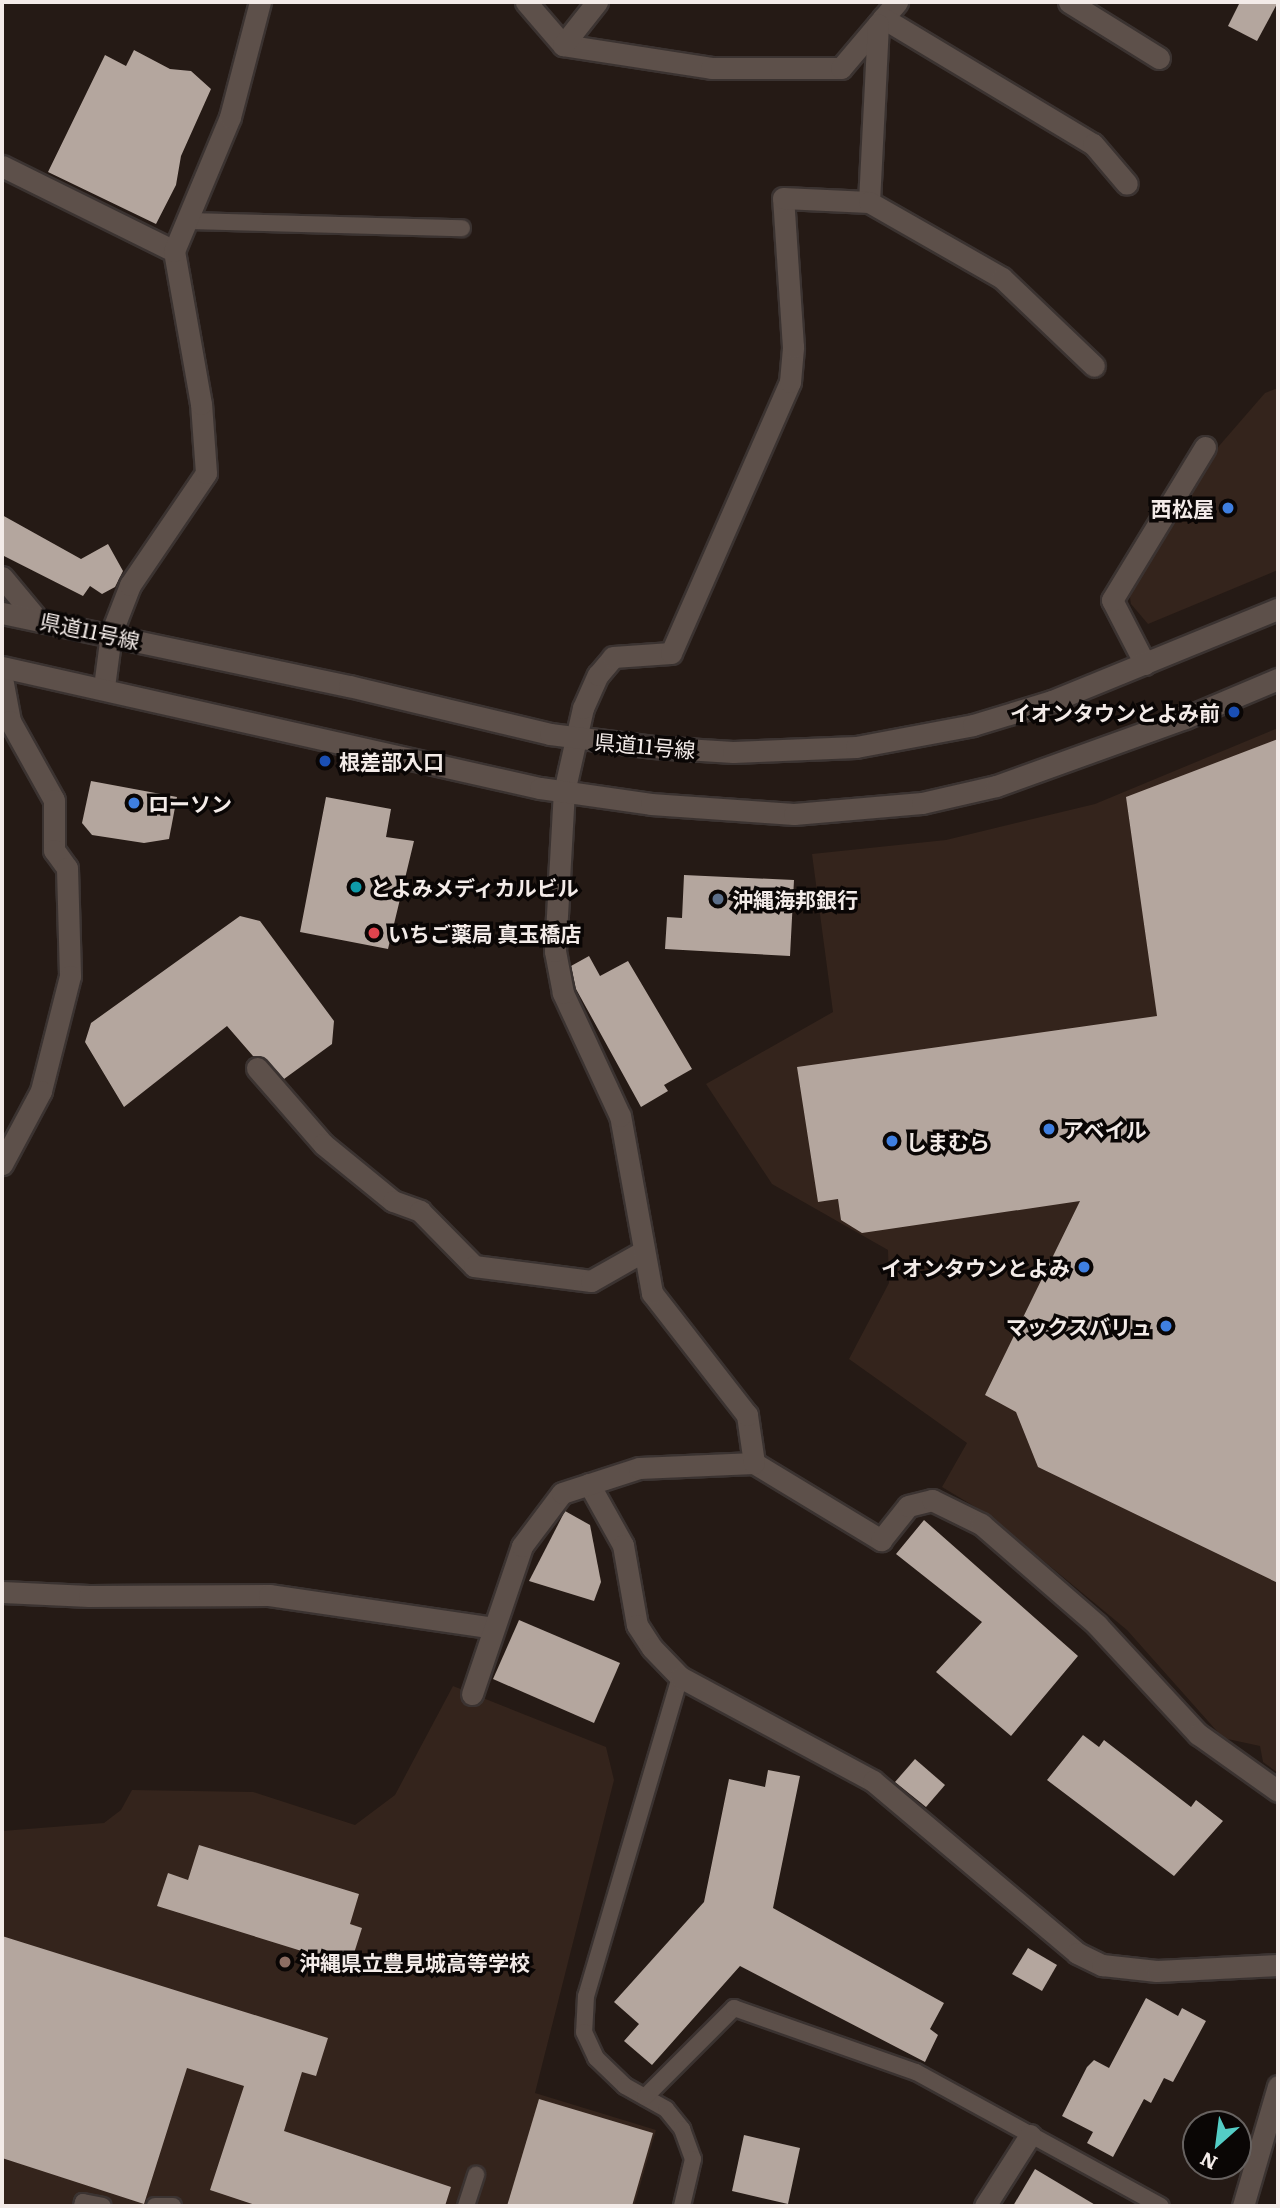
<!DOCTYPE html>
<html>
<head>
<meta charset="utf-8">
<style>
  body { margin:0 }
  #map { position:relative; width:1280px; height:2208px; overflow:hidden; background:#251a15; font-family:Literata,"Noto Sans JP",serif }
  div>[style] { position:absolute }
  .built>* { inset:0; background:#34241c }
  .building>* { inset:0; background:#b4a69e }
  .roads { filter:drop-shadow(2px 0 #3b3331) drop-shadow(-2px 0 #3b3331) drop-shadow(0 2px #3b3331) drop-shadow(0 -2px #3b3331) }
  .lane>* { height:16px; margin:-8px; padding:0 8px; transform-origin:8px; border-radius:8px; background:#5d504a }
  .street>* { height:21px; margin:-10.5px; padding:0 10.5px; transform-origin:10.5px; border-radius:10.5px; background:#5d504a }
  .secondary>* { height:21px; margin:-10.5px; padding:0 10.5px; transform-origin:10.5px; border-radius:10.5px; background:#5d504a }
  .dots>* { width:19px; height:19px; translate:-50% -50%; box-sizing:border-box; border:4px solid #0a0605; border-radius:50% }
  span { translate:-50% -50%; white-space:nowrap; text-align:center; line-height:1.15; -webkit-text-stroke:7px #0a0605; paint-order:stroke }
  .poi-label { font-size:21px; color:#f3ebe8; font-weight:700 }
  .right { translate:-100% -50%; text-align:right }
  .left { translate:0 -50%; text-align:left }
  .street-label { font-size:21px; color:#f3ebe8 }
  .frame { position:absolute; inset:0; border:4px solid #f3ebe8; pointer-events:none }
  .north { position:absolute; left:1182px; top:2110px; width:70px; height:70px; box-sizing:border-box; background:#0a0605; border:2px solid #676260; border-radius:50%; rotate:208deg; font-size:19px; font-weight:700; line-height:28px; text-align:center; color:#f3ebe8 }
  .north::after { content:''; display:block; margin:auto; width:24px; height:32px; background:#54cdc6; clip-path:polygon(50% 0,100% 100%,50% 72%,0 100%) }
</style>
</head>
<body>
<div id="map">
  <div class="built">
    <i style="clip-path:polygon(1278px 388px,1278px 570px,1148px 624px,1131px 604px,1128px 585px,1219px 446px,1265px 393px)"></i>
    <i style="clip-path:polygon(1278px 728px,1278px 1773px,1263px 1762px,1260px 1746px,1223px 1738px,1127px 1630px,987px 1514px,942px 1487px,967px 1443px,849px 1359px,889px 1283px,888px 1250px,772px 1184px,706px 1084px,833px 1012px,812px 854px,946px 840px,1095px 804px)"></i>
    <i style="clip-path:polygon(453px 1686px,606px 1747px,614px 1780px,535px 2093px,656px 2130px,634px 2206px,2px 2206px,2px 1831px,104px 1823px,121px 1810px,132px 1790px,253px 1792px,355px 1825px,395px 1795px)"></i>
  </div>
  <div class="building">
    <i style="clip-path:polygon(1240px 2px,1278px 2px,1257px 41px,1228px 26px)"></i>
    <i style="clip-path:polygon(134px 50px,170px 69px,191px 71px,211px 89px,181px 156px,176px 185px,156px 224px,48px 172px,105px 55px,126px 66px)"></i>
    <i style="clip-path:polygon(2px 515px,81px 559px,108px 544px,123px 571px,115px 587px,102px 594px,90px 586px,83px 596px,2px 555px)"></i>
    <i style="clip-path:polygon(1278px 739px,1278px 1583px,1038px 1467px,1016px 1412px,985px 1395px,1080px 1201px,862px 1233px,841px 1220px,838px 1199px,818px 1202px,797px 1067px,1157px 1016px,1126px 797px)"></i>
    <i style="clip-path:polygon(91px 781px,177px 797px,169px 839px,144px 843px,92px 835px,82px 823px)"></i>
    <i style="clip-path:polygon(326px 797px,391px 809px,386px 837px,414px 841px,388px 949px,300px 932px)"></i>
    <i style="clip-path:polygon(684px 875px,794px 880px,790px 956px,665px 949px,667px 917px,682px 918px)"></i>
    <i style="clip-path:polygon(240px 916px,260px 921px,334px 1021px,332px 1044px,284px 1079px,266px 1059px,253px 1056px,227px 1026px,124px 1107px,85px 1042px,91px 1023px)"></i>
    <i style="clip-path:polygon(589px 956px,600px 976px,628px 961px,692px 1069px,664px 1085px,668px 1091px,641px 1107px,576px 989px,571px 966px)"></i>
    <i style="clip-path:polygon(565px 1511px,590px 1525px,601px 1582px,594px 1601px,529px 1581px)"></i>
    <i style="clip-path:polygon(924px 1520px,1078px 1656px,1011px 1736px,936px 1672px,982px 1622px,896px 1554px)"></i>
    <i style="clip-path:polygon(519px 1620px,620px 1663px,594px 1723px,493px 1679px)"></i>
    <i style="clip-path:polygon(1083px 1735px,1099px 1747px,1104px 1740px,1191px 1807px,1196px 1800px,1223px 1821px,1174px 1876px,1047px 1780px)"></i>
    <i style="clip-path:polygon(915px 1759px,945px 1785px,926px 1807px,895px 1782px)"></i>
    <i style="clip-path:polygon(768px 1770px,800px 1776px,773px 1908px,944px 2003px,930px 2029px,938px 2035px,925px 2062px,740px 1966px,652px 2065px,624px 2041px,639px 2024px,614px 2002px,704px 1902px,729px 1779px,765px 1787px)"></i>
    <i style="clip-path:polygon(199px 1845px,359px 1894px,350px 1924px,362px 1928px,350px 1966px,157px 1906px,168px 1873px,188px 1880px)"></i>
    <i style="clip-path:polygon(2px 1936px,328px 2038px,316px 2076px,302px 2072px,284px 2131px,451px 2187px,445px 2206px,258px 2206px,210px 2190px,244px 2086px,187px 2068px,144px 2204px,2px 2158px)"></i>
    <i style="clip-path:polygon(1028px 1948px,1057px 1965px,1042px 1991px,1012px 1974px)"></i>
    <i style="clip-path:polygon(1146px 1998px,1178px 2016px,1182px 2008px,1206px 2021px,1173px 2082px,1164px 2078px,1151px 2103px,1144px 2099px,1113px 2157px,1087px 2143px,1093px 2132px,1062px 2116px,1087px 2067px,1094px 2060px,1109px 2068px)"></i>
    <i style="clip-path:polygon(539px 2099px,653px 2133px,632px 2206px,507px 2206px)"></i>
    <i style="clip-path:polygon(744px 2135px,800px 2148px,788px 2204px,732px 2191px)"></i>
    <i style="clip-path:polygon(1035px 2169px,1097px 2206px,1013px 2206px)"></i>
  </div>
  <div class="roads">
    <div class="lane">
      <i style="left:188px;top:221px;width:274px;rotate:1.5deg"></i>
      <i style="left:680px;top:1677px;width:333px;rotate:106.4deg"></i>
      <i style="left:586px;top:1996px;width:36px;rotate:93deg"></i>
      <i style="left:584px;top:2032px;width:29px;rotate:65deg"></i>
      <i style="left:596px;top:2058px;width:40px;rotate:44deg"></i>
      <i style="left:625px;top:2086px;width:47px;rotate:29.3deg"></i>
      <i style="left:666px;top:2109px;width:26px;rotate:51deg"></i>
      <i style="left:682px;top:2129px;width:32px;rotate:70deg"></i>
      <i style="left:693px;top:2159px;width:48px;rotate:103.2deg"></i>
      <i style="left:645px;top:2097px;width:126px;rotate:-45deg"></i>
      <i style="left:734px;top:2008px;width:193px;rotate:19.4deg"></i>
      <i style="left:916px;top:2072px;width:279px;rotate:28.7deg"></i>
      <i style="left:82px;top:2206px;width:4px;rotate:-76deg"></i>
      <i style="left:83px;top:2202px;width:20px;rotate:11deg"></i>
      <i style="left:155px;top:2206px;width:18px"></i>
      <i style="left:466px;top:2206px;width:33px;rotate:-72deg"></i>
    </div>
    <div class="street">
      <i style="left:526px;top:2px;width:57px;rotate:49.3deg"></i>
      <i style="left:563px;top:45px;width:150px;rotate:8.8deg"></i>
      <i style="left:711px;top:68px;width:130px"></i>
      <i style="left:841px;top:68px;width:87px;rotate:-49.7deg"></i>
      <i style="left:1069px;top:2px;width:106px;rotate:31.9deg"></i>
      <i style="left:883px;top:18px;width:245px;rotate:31deg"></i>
      <i style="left:1093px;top:144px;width:52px;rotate:49.6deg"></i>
      <i style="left:563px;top:45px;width:55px;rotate:-51.7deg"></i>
      <i style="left:2px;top:166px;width:192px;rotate:26.3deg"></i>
      <i style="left:869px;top:202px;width:178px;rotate:-87.1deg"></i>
      <i style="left:2px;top:577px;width:55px;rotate:50.2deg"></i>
      <i style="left:1145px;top:664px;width:72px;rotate:-117.3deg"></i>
      <i style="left:1112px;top:600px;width:179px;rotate:-58.7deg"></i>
      <i style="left:2px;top:678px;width:44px;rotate:79.5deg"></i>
      <i style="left:10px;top:721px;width:90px;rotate:60.9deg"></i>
      <i style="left:54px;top:800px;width:50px;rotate:90deg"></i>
      <i style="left:54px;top:850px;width:22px;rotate:54deg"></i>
      <i style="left:67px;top:868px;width:108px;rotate:88.4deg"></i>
      <i style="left:70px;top:976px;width:119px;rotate:104.2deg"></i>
      <i style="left:41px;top:1091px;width:83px;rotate:118.1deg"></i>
      <i style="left:104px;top:687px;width:53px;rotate:-82.5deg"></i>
      <i style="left:111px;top:634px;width:53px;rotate:-68.8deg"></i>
      <i style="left:130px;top:585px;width:135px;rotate:-55.8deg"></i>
      <i style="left:206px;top:473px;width:69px;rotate:-94.1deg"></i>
      <i style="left:201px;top:404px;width:155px;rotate:-100deg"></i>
      <i style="left:174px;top:251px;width:145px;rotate:-67.3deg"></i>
      <i style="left:230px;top:117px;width:119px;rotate:-75.4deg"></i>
      <i style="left:257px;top:1068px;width:101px;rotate:49deg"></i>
      <i style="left:323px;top:1144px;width:90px;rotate:39.2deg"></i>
      <i style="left:393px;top:1201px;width:29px;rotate:20deg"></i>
      <i style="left:420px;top:1211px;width:77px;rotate:45.5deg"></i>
      <i style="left:474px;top:1266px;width:118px;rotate:7.3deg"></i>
      <i style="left:591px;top:1281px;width:61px;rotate:-29.5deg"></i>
      <i style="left:754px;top:1463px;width:149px;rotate:31.2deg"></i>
      <i style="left:881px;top:1540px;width:43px;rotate:-51.5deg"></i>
      <i style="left:908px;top:1506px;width:25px;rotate:-14deg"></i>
      <i style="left:932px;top:1500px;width:55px;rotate:26.1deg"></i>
      <i style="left:981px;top:1524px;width:154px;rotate:41deg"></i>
      <i style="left:1097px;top:1625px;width:149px;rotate:47.2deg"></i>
      <i style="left:1198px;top:1734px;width:98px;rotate:35.5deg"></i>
      <i style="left:589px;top:1484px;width:70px;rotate:60.9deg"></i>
      <i style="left:623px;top:1545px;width:81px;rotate:80.1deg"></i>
      <i style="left:637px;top:1625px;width:27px;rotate:57deg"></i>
      <i style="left:652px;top:1648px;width:40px;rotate:46deg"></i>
      <i style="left:680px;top:1677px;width:219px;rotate:28.3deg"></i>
      <i style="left:873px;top:1781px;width:267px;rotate:40.1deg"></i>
      <i style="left:1077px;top:1953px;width:28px;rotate:26deg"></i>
      <i style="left:1102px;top:1965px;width:55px;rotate:6.2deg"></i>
      <i style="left:1157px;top:1971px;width:121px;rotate:-2.8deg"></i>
      <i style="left:2px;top:1592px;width:87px;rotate:2.6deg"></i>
      <i style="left:89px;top:1596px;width:180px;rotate:-0.3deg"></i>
      <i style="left:269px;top:1595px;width:227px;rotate:8.3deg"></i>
      <i style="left:472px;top:1694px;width:156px;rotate:-71.3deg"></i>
      <i style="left:522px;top:1546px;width:66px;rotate:-53deg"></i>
      <i style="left:562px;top:1493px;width:81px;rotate:-18deg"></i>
      <i style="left:639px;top:1468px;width:115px;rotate:-2.5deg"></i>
      <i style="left:754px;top:1463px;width:49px;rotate:-98.3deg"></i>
      <i style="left:747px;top:1415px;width:155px;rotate:-127.9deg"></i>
      <i style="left:652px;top:1293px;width:180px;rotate:-100.2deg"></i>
      <i style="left:620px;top:1116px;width:136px;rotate:-114.9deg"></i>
      <i style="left:563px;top:993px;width:43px;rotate:-100.8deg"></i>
      <i style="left:555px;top:951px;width:159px;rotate:-86.8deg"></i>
      <i style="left:564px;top:792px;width:86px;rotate:-77.3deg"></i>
      <i style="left:583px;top:708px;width:36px;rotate:-66deg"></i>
      <i style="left:598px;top:675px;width:23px;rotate:-50deg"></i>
      <i style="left:613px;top:657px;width:58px;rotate:-3.9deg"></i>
      <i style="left:671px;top:653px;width:296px;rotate:-66.3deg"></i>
      <i style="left:790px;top:382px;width:35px;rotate:-85deg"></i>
      <i style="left:793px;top:347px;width:149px;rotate:-93.8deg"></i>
      <i style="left:783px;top:198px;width:86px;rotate:2.7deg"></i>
      <i style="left:869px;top:202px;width:153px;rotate:29.7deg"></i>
      <i style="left:1002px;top:278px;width:127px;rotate:43.7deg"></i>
      <i style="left:985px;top:2206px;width:84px;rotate:-57.6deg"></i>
    </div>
    <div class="secondary">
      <i style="left:2px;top:613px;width:355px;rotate:11.9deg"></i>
      <i style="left:349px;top:686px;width:207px;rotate:13.4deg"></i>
      <i style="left:550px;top:734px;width:104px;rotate:7.2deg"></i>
      <i style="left:653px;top:747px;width:80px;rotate:3.6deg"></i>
      <i style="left:733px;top:752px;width:123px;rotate:-2.3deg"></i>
      <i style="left:856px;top:747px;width:119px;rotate:-10.6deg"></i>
      <i style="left:973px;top:725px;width:83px;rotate:-16.9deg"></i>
      <i style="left:1052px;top:701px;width:244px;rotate:-22.2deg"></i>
      <i style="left:2px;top:667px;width:551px;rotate:12.68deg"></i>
      <i style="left:540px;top:788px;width:112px;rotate:8.2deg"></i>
      <i style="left:651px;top:804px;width:143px;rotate:4deg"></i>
      <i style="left:794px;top:814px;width:128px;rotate:-4.9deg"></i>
      <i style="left:922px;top:803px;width:76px;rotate:-12.9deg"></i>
      <i style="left:996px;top:786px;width:201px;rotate:-19.8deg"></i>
      <i style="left:1185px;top:718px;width:101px;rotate:-22.8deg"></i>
      <i style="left:1243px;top:2206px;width:125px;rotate:-73.7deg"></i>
    </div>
  </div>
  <div class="dots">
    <i style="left:1228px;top:508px;background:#3f7fe0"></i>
    <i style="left:1234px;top:712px;background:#1a4fb4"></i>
    <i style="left:325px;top:761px;background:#1a4fb4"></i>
    <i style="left:134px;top:803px;background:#3f7fe0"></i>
    <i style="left:356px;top:887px;background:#0f9aa8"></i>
    <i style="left:718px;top:899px;background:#5c6f8a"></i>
    <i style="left:374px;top:933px;background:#e0444e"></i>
    <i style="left:1049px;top:1129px;background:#3f7fe0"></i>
    <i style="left:892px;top:1141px;background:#3f7fe0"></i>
    <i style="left:1084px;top:1267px;background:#3f7fe0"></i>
    <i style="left:1166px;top:1326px;background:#3f7fe0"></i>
    <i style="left:285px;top:1962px;background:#8d6e63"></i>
  </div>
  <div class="poi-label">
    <span class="right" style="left:1214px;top:508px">西松屋</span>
    <span class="right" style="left:1220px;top:712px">イオンタウンとよみ前</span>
    <span class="left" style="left:339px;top:761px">根差部入口</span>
    <span class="left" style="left:148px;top:803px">ローソン</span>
    <span class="left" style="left:370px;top:887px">とよみメディカルビル</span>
    <span class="left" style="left:732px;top:899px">沖縄海邦銀行</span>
    <span class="left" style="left:388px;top:933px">いちご薬局 真玉橋店</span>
    <span class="left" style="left:1063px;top:1129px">アベイル</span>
    <span class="left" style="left:906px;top:1141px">しまむら</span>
    <span class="right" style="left:1070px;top:1267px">イオンタウンとよみ</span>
    <span class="right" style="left:1152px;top:1326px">マックスバリュ</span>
    <span class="left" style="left:299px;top:1962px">沖縄県立豊見城高等学校</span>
  </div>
  <div class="street-label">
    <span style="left:90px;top:630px;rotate:12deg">県道11号線</span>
    <span style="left:645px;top:745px;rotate:5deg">県道11号線</span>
  </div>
  <div class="frame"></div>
  <div class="north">N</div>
</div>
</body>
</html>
